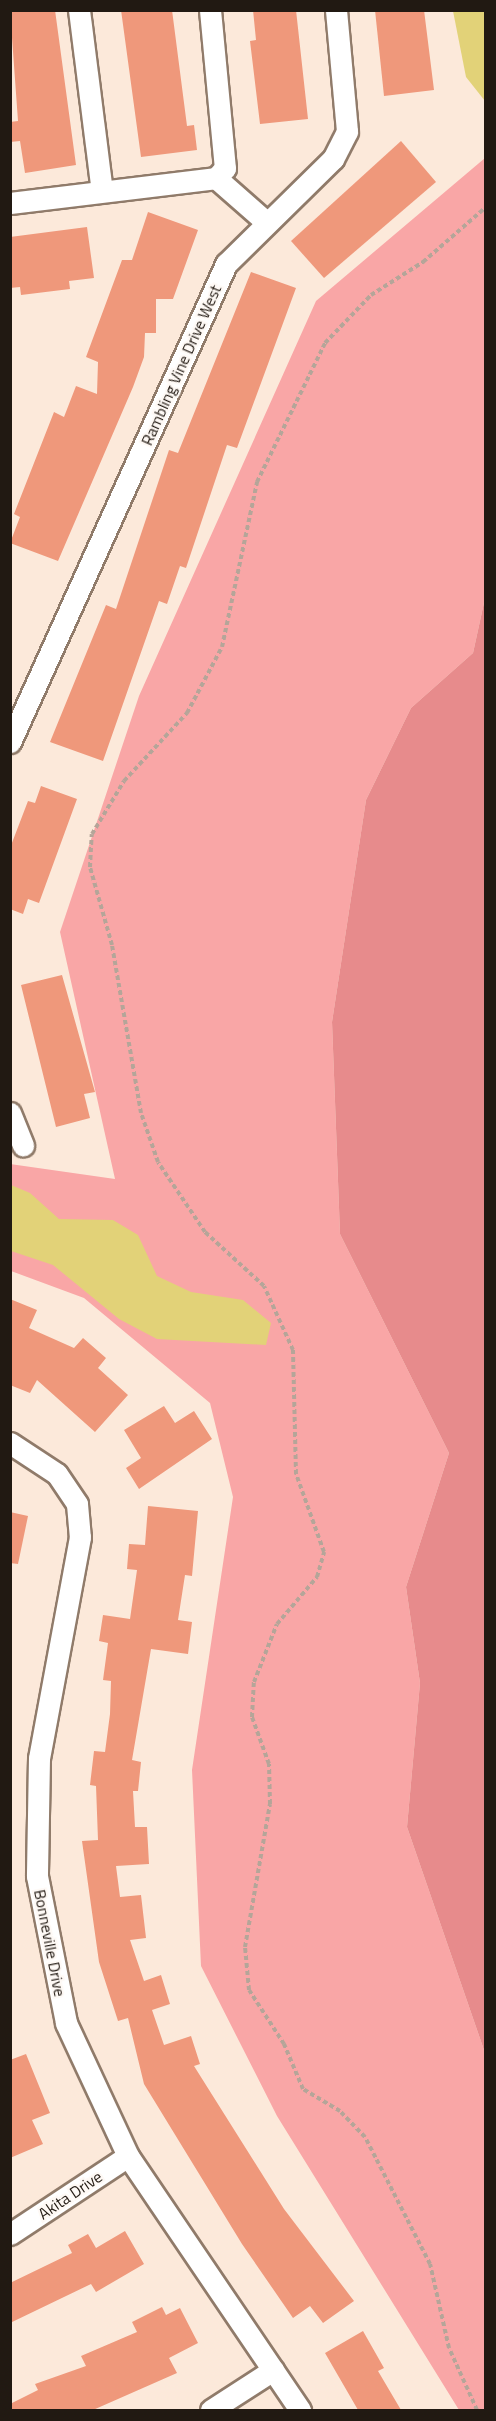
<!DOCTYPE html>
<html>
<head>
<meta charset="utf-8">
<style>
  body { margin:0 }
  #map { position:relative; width:496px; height:2421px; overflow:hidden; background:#fce9da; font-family:"Titillium Web",sans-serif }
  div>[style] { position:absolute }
  .green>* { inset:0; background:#f9a6a6 }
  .forest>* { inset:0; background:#e78b8c }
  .water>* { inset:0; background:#e2d278 }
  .building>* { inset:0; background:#ef987b }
  .path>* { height:4px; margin-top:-2px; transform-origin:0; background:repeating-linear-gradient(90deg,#b5a599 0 4.5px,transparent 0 7.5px) }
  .roads { filter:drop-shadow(2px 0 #907b6a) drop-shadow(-2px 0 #907b6a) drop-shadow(0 2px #907b6a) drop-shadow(0 -2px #907b6a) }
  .minor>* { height:21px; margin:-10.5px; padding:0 10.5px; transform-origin:10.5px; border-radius:10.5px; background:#fff }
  span { translate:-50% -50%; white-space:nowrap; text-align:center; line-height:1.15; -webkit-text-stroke:4.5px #fef9f5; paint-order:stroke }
  .street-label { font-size:16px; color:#211912 }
  .frame { position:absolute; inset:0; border:12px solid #211912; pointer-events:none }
</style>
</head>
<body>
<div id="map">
  <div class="green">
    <i style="clip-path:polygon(485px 158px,485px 598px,473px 653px,411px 708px,366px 800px,332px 1022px,340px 1234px,449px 1453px,406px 1587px,420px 1683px,407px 1827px,485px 2053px,485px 2410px,459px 2410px,277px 2116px,201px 1966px,192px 1770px,233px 1497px,210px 1403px,84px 1298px,11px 1271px,10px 1164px,115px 1179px,60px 932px,139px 696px,316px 301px)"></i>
  </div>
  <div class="forest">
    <i style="clip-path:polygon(485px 598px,486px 2053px,485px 2053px,407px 1827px,420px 1683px,406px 1587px,449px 1453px,340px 1234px,332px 1022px,366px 800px,411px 708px,473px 653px)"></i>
  </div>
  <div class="water">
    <i style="clip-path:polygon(453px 11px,485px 11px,485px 101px,466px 77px)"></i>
    <i style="clip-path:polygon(11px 1185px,30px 1193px,59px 1219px,113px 1220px,138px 1235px,157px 1276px,191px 1292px,243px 1300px,271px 1323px,266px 1345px,157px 1339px,119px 1319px,53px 1265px,11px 1251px)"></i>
  </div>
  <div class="building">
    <i style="clip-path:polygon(10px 10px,55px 10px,76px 165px,25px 173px,20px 141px,10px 142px,10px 122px,18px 121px)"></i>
    <i style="clip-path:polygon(121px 10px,172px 10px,187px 126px,194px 125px,197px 150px,141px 157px)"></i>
    <i style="clip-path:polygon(253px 10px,296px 10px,308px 119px,260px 124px,250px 41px,256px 40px)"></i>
    <i style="clip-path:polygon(375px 10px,424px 10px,434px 90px,384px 96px)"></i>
    <i style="clip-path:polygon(401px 141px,436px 182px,324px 278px,291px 241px)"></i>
    <i style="clip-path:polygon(148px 212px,198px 230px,173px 299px,156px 299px,156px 333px,145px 333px,144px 357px,133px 387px,58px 561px,10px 543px,20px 517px,14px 514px,54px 412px,64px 417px,76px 386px,97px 394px,98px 362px,86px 357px,122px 260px,132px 260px)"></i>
    <i style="clip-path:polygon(87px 227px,94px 278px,69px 281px,70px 289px,21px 295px,20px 287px,10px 288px,10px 237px)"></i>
    <i style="clip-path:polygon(251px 272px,296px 288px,237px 448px,227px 445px,186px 568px,180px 566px,167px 604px,159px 601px,103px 761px,50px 742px,106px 605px,116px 609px,169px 450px,178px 453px)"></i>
    <i style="clip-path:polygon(41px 786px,77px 799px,39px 903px,28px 899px,23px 914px,10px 909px,10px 848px,28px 801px,35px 803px)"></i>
    <i style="clip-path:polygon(62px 975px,95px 1092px,84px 1094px,90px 1118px,56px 1127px,21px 985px)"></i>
    <i style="clip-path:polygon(10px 1299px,37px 1310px,29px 1328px,74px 1348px,83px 1338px,106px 1358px,98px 1368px,128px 1395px,95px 1432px,37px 1380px,30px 1393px,10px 1385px)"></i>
    <i style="clip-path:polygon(164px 1406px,175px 1423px,194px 1411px,212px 1439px,139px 1489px,126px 1468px,141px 1458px,124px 1430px)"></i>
    <i style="clip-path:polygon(148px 1506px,198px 1511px,192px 1576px,185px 1575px,178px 1620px,192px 1622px,188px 1654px,151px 1649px,132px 1760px,141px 1762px,138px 1791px,133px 1791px,135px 1827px,147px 1827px,149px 1864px,116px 1866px,120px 1897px,141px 1895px,146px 1938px,130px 1940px,144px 1981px,161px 1975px,170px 2004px,152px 2010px,164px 2045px,191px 2036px,200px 2064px,194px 2066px,284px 2209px,354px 2301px,323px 2323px,310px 2306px,293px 2318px,242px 2244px,144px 2084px,128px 2018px,118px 2021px,99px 1962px,82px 1841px,98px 1840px,96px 1786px,90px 1785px,94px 1751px,105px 1752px,110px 1714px,111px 1681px,103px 1680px,108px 1643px,99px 1641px,103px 1615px,130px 1619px,137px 1570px,127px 1569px,129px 1544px,145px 1545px)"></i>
    <i style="clip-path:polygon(10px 1512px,28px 1516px,18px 1564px,10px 1563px)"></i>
    <i style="clip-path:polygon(26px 2054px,50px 2113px,32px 2120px,43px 2144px,10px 2158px,10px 2060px)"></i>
    <i style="clip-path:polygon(125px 2231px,144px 2264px,96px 2292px,91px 2284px,10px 2323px,10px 2283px,72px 2253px,68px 2245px,88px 2234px,96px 2248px)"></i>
    <i style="clip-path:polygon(162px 2307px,166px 2315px,180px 2308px,198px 2343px,169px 2358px,177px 2373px,93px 2410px,10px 2410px,10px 2404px,38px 2390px,35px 2384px,86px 2366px,81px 2356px,137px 2332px,132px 2322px)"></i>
    <i style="clip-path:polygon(363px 2331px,384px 2368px,378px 2371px,401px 2410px,358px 2410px,325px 2353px)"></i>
  </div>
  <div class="path">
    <i style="left:477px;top:2410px;width:68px;rotate:-114.3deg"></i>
    <i style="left:449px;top:2348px;width:86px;rotate:-102.7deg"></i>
    <i style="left:430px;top:2264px;width:143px;rotate:-117.1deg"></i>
    <i style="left:365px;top:2137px;width:36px;rotate:-134deg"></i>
    <i style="left:340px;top:2111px;width:43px;rotate:-149.3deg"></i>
    <i style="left:303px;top:2089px;width:49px;rotate:-112.9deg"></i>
    <i style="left:284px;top:2044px;width:64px;rotate:-122.9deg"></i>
    <i style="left:249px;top:1990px;width:43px;rotate:-95.3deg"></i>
    <i style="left:245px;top:1947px;width:145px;rotate:-80.1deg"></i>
    <i style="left:270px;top:1804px;width:40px;rotate:-91.4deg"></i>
    <i style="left:269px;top:1764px;width:50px;rotate:-109.9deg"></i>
    <i style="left:252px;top:1717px;width:35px;rotate:-87deg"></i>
    <i style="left:254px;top:1682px;width:62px;rotate:-68.4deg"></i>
    <i style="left:277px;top:1624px;width:62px;rotate:-49.6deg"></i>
    <i style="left:317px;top:1577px;width:26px;rotate:-74deg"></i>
    <i style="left:324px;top:1552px;width:83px;rotate:-109.7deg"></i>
    <i style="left:296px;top:1474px;width:124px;rotate:-91.4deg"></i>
    <i style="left:293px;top:1350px;width:70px;rotate:-114.4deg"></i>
    <i style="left:264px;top:1286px;width:80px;rotate:-137.5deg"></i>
    <i style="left:205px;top:1232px;width:84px;rotate:-123.9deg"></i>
    <i style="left:158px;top:1162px;width:52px;rotate:-109.1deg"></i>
    <i style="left:141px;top:1113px;width:170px;rotate:-99.8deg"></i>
    <i style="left:112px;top:945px;width:81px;rotate:-105.8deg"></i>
    <i style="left:90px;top:867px;width:33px;rotate:-87deg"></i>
    <i style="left:92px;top:834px;width:62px;rotate:-58.9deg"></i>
    <i style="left:124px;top:781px;width:93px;rotate:-47.2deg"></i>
    <i style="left:187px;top:713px;width:75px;rotate:-62.1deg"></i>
    <i style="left:222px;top:647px;width:169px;rotate:-78deg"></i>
    <i style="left:257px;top:482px;width:155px;rotate:-63.9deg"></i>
    <i style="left:325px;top:343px;width:66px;rotate:-46.2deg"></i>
    <i style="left:371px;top:295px;width:62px;rotate:-32.4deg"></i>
    <i style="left:423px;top:262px;width:84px;rotate:-41.1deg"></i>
  </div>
  <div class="roads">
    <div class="minor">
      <i style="left:79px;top:10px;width:182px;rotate:82.8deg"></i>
      <i style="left:210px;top:10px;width:159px;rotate:84.6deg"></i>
      <i style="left:225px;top:168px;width:13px;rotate:132deg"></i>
      <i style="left:10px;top:203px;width:208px;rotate:-6.9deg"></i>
      <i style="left:216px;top:178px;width:65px;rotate:41.3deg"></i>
      <i style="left:10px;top:742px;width:525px;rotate:-65.68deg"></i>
      <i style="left:226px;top:264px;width:150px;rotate:-44.5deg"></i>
      <i style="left:333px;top:159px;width:31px;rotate:-63deg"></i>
      <i style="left:347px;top:131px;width:121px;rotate:-95.2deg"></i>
      <i style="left:10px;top:1113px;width:35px;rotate:68deg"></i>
      <i style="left:10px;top:1443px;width:56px;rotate:33.4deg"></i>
      <i style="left:57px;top:1474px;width:36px;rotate:56deg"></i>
      <i style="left:77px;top:1504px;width:33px;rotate:85deg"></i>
      <i style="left:80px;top:1537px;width:225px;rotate:100.5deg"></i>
      <i style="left:39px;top:1758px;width:118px;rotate:91deg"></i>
      <i style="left:37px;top:1876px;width:150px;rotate:78.8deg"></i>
      <i style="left:66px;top:2023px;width:147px;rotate:65deg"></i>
      <i style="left:128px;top:2156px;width:307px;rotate:55.9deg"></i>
      <i style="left:10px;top:2234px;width:141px;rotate:-33.5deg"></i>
      <i style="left:211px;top:2410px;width:74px;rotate:-32.8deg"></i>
    </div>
  </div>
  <div class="street-label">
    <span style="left:181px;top:365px;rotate:-66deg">Rambling Vine Drive West</span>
    <span style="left:50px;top:1943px;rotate:79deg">Bonneville Drive</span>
    <span style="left:70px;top:2195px;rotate:-34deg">Akita Drive</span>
  </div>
  <div class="frame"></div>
</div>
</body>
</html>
